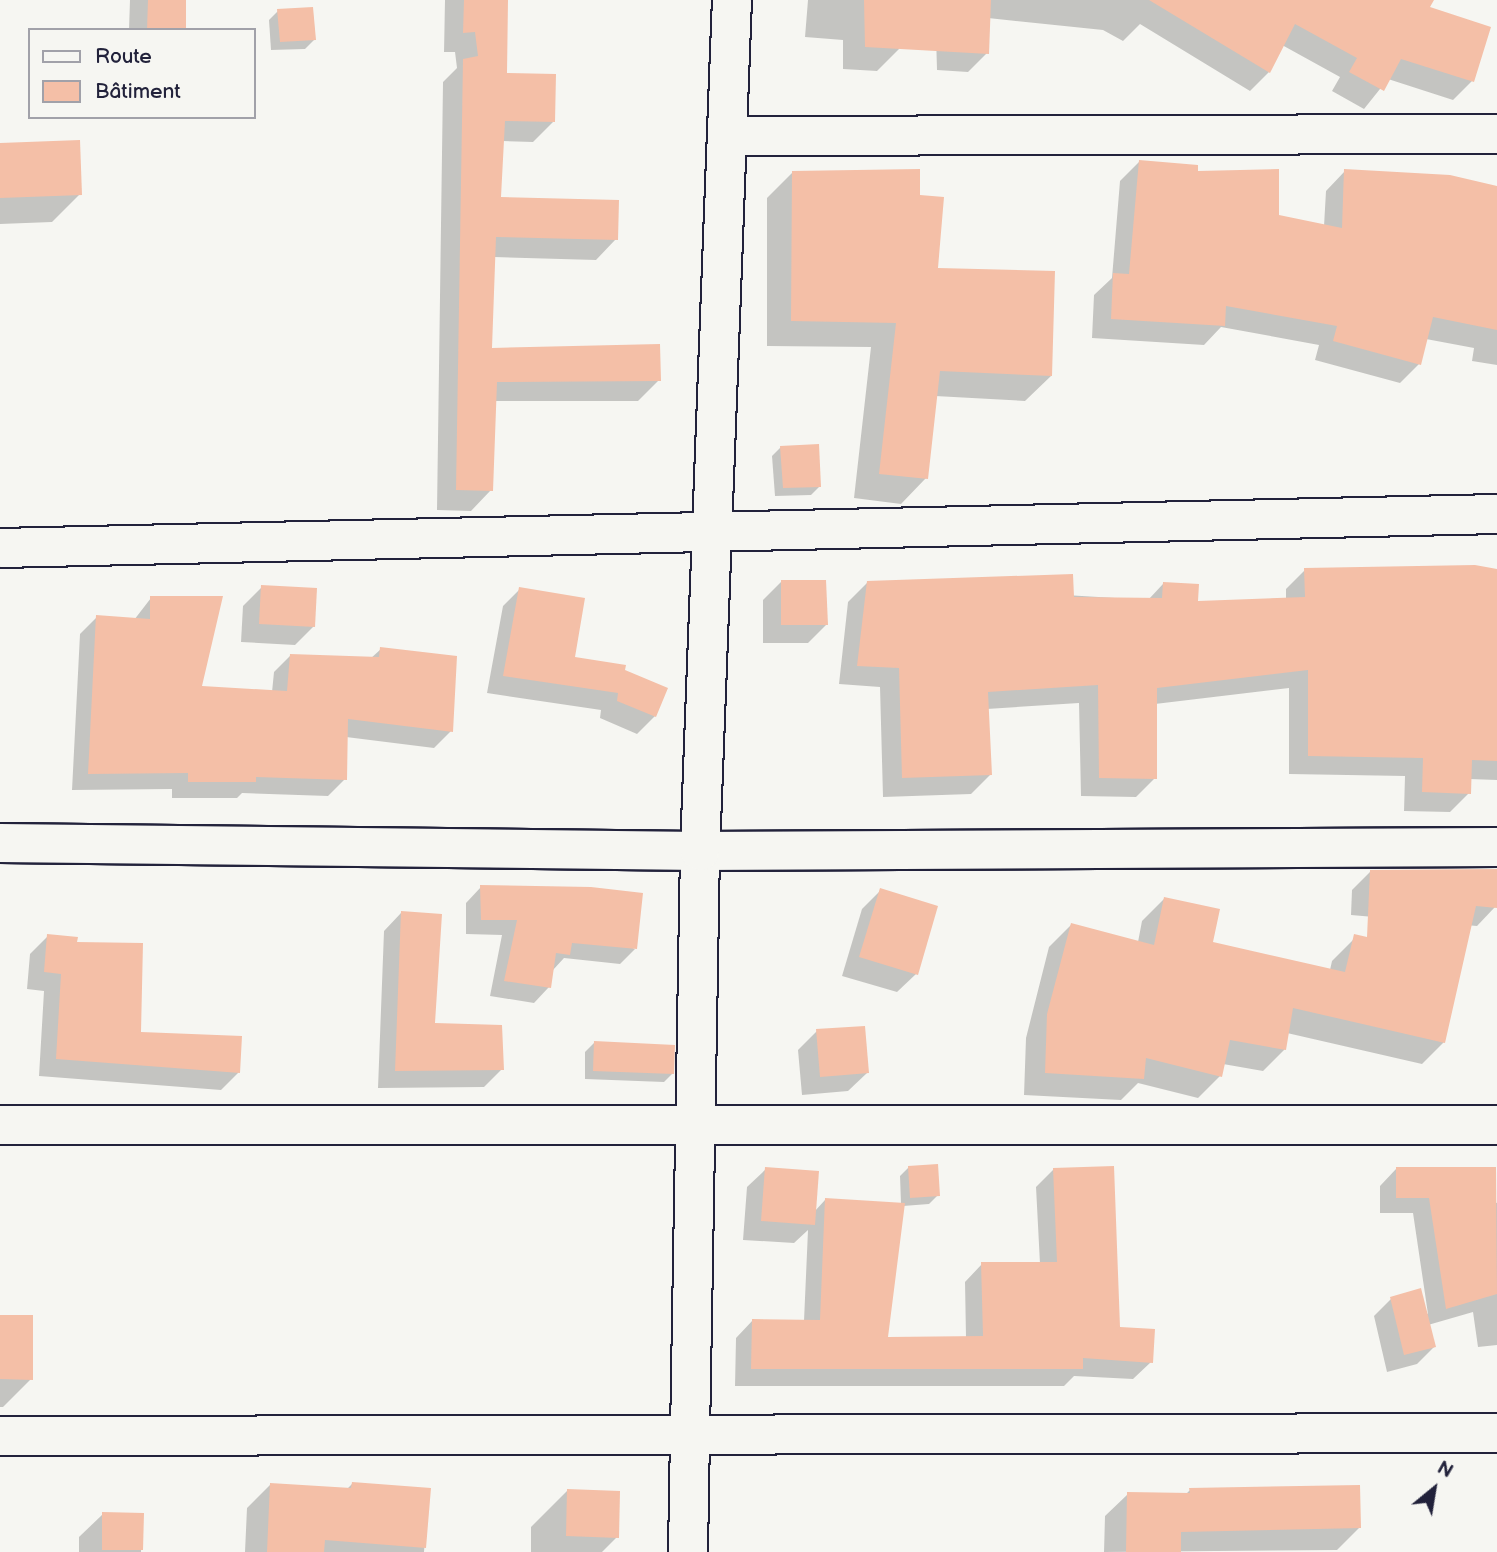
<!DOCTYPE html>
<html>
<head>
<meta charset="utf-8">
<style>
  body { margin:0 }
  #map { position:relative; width:1497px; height:1552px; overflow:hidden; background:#f6f6f2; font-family:"Balsamiq Sans",sans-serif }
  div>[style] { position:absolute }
  .shadow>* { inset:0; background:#0003 }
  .building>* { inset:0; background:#f4bfa7 }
  .roads { filter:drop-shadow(2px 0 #22223b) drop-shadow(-2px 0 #22223b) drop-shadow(0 2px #22223b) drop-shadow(0 -2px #22223b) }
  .street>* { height:38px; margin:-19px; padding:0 19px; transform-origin:19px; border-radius:19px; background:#f6f6f2 }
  span { translate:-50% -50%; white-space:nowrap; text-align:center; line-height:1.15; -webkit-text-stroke:5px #f6f6f2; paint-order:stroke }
  .legend { position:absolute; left:28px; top:28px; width:228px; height:91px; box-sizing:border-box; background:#f6f6f2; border:2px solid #a1a1a9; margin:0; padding:9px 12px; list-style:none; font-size:21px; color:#22223b }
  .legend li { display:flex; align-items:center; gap:14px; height:35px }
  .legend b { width:35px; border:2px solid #a1a1a9 }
  .north { position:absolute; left:1399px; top:1454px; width:70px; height:70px; -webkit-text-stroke:5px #f6f6f2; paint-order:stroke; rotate:30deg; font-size:19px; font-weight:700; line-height:28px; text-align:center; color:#22223b }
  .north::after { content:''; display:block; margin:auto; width:24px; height:32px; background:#22223b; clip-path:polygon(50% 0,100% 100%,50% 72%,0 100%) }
</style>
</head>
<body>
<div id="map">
  <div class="shadow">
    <i style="clip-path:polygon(130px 0,185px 0,184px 30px,129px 30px)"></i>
    <i style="clip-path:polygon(445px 0,507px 0,505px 74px,553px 122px,533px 142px,502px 141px,499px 199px,616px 239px,596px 260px,494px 257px,490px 350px,659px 380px,638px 401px,494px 401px,491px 490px,471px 511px,437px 510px,443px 82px,457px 68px,455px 52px,444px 52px)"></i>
    <i style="clip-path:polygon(808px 0,896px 0,899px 49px,877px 71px,843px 69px,843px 40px,805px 37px)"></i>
    <i style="clip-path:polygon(935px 0,1432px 0,1427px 8px,1472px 81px,1453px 100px,1388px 79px,1364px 109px,1332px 91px,1340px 77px,1282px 45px,1269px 72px,1250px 91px,1140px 24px,1123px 41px,1103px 30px,988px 18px,987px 53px,968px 72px,937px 70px)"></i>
    <i style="clip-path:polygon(278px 11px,314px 40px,305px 49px,271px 50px,269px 20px)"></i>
    <i style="clip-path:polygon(0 144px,80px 194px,52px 222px,0 224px)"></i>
    <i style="clip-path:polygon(1140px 161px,1196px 172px,1278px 217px,1324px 226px,1326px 191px,1345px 171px,1497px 187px,1497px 365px,1472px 361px,1474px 348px,1426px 339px,1419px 364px,1400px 383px,1315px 360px,1319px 345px,1221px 327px,1204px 345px,1092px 338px,1094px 295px,1112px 278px,1120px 181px)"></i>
    <i style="clip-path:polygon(792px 173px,918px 196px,936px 270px,1051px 376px,1025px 401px,935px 396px,926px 478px,901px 504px,854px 498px,871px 347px,767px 346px,767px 198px)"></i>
    <i style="clip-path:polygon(781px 447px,820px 486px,811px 495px,775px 496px,772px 456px)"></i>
    <i style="clip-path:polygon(1305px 570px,1497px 570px,1497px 780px,1469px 779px,1469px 793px,1450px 812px,1404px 811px,1405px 776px,1289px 774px,1289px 688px,1155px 704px,1155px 778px,1136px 797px,1081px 796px,1079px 703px,987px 709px,990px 775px,971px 794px,883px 797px,880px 687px,839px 684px,848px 602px,867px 583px,1148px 600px,1163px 584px,1196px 603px,1286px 599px,1286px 589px)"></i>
    <i style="clip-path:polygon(782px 581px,826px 625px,808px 643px,763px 643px,763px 600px)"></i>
    <i style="clip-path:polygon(262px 587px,314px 626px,295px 645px,241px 642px,243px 606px)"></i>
    <i style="clip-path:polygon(520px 589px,573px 659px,623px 671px,655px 716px,637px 734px,600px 718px,601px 710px,487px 693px,503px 606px)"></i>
    <i style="clip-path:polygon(151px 598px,199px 687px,272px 692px,274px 672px,291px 655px,370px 659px,381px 649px,451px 731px,434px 748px,346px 737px,345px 779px,328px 796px,242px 793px,237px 798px,172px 798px,172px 789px,72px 790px,80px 634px,97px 617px,134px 620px)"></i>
    <i style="clip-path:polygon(1497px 870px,1495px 907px,1477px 926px,1351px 915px,1352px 890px,1371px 871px)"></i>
    <i style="clip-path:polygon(481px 887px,635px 949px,620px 964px,564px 958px,553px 970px,549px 987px,534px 1003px,490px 996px,502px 935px,466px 934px,466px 903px)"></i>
    <i style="clip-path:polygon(881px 890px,916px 974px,897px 992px,842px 976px,862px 909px)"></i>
    <i style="clip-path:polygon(1164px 899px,1211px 944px,1330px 970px,1332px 961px,1354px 939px,1444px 1042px,1422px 1064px,1287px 1033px,1285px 1049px,1263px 1071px,1223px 1064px,1220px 1076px,1198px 1098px,1138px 1083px,1121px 1100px,1024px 1095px,1026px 1038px,1049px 947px,1071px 925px,1138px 942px,1142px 921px)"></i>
    <i style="clip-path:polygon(401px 913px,433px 1025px,502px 1069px,484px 1087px,378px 1088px,384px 931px)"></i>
    <i style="clip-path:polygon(48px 936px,75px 944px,140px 1034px,239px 1072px,221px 1090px,39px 1076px,44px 991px,27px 989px,30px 954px)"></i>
    <i style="clip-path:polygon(817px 1031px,867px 1073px,848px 1091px,802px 1095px,798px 1050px)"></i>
    <i style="clip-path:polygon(594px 1043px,673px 1073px,664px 1082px,585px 1079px,585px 1052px)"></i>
    <i style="clip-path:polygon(909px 1167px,938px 1195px,929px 1204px,903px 1206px,886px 1339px,966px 1338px,965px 1282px,982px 1264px,1040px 1264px,1036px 1187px,1054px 1169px,1119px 1329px,1151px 1362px,1133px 1379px,1074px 1376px,1064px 1386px,735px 1386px,736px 1338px,753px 1320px,804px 1321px,808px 1230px,794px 1243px,743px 1240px,747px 1187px,766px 1169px,814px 1212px,825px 1200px,901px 1204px,900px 1176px)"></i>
    <i style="clip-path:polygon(1396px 1169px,1497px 1203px,1497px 1345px,1478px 1347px,1473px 1312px,1428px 1325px,1434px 1347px,1417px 1364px,1387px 1372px,1374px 1316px,1391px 1299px,1428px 1314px,1413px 1213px,1380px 1213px,1380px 1186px)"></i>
    <i style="clip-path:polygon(0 1316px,31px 1379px,3px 1407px,0 1407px)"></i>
    <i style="clip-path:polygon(352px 1484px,429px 1490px,424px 1552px,245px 1552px,247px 1508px,270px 1485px,347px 1489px)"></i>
    <i style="clip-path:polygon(1190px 1490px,1360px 1527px,1337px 1550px,1104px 1552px,1105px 1516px,1128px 1494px,1185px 1495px)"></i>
    <i style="clip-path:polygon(567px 1491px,617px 1537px,602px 1552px,531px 1552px,531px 1527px)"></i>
    <i style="clip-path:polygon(103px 1514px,142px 1515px,141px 1552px,79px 1552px,79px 1537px)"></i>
  </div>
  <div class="building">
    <i style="clip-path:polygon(148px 0,186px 0,186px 30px,147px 30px)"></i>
    <i style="clip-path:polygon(464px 0,508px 0,507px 73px,556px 74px,555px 122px,505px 121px,501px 197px,619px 200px,618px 240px,496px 237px,492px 348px,660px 344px,661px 381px,497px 382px,493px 491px,456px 490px,463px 59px,478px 56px,475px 32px,463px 33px)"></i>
    <i style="clip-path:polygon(864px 0,991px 0,989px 54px,865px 47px)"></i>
    <i style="clip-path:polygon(1149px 0,1434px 0,1430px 7px,1491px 27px,1474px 82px,1401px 59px,1384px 91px,1349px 72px,1357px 58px,1295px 24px,1270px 73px)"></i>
    <i style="clip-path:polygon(313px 7px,316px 40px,280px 42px,277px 9px)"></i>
    <i style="clip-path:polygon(80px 140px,82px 195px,0 198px,0 143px)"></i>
    <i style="clip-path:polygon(1139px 160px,1198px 165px,1198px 171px,1279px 169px,1279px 215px,1342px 228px,1344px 169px,1450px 175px,1497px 186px,1497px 330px,1433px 317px,1421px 365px,1333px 341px,1337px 326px,1226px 306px,1225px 326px,1111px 319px,1113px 273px,1129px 274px)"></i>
    <i style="clip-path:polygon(920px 169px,920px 195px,944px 197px,938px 268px,1055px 271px,1052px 376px,940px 371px,928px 479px,879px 474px,896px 323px,791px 321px,792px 171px)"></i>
    <i style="clip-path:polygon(819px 444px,821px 487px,783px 488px,780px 446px)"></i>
    <i style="clip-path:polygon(1475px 565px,1497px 569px,1497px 761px,1472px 760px,1471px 794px,1422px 792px,1423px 758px,1308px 756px,1308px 670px,1157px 688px,1157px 779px,1099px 778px,1098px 685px,988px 692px,992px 775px,902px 778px,899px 668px,857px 666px,867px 581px,1073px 574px,1074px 597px,1162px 598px,1163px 582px,1199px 584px,1198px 601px,1305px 597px,1304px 568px)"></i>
    <i style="clip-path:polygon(781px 580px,826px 580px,828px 625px,781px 625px)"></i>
    <i style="clip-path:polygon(261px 585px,317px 588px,315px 627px,259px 624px)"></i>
    <i style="clip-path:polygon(519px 587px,585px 598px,575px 657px,626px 665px,625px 670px,668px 688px,656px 717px,617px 701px,618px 693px,503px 676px)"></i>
    <i style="clip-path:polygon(150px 596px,223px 596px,202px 686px,287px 691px,290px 654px,379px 657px,380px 647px,457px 656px,453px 732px,348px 719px,347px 780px,256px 777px,256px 782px,188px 782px,188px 773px,88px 774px,96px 615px,150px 619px)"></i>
    <i style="clip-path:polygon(1497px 869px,1497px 908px,1476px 906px,1445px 1043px,1293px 1008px,1286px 1050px,1230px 1040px,1222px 1077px,1146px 1058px,1144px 1079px,1045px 1073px,1047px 1014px,1071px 923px,1154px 945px,1164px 897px,1220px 909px,1213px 942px,1345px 972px,1354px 934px,1367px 937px,1370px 870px)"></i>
    <i style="clip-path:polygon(480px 885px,591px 887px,643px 893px,637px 949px,572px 943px,570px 955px,556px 953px,551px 988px,504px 981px,517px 920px,481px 920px)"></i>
    <i style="clip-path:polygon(880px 888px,938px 906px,918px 975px,859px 957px)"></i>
    <i style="clip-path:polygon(401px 911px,442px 914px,435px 1023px,502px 1025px,504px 1070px,395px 1071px)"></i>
    <i style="clip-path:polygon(47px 934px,78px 937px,77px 942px,143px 943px,141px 1032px,242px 1036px,240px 1073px,56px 1059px,61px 974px,44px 972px)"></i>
    <i style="clip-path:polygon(865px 1026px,869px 1073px,820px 1077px,816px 1029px)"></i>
    <i style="clip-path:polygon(594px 1041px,675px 1045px,674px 1074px,593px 1071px)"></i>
    <i style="clip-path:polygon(938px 1164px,940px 1196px,910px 1198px,908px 1166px)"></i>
    <i style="clip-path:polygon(1114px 1166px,1120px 1327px,1155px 1329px,1153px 1363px,1083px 1358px,1083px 1369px,751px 1369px,752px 1319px,820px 1320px,825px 1198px,905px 1203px,888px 1337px,983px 1336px,981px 1262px,1057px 1262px,1053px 1168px)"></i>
    <i style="clip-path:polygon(765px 1167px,819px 1171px,815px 1225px,761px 1221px)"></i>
    <i style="clip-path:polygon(1396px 1167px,1496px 1167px,1497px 1294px,1446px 1309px,1429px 1198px,1396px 1198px)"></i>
    <i style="clip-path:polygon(1421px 1288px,1436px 1347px,1404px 1355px,1390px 1297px)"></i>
    <i style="clip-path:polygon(0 1315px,33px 1315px,33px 1380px,0 1379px)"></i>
    <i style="clip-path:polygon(352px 1482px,431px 1488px,426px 1548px,325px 1540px,324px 1552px,267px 1552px,270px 1483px,351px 1488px)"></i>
    <i style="clip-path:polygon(1360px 1485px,1361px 1528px,1181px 1532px,1181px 1552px,1126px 1552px,1127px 1492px,1190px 1493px,1189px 1488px)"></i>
    <i style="clip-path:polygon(567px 1489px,620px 1491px,619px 1538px,566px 1536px)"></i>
    <i style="clip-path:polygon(102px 1512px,144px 1513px,143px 1550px,102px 1550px)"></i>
  </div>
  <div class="roads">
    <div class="street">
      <i style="left:729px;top:136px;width:768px;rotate:-0.15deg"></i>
      <i style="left:0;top:548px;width:1497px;rotate:-1.3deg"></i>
      <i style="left:0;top:843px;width:700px;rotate:0.65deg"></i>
      <i style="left:700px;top:851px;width:797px;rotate:-0.29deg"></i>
      <i style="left:0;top:1125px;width:1497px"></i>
      <i style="left:0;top:1436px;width:1497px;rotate:-0.11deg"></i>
      <i style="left:688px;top:1552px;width:701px;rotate:-89.02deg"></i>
      <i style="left:700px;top:851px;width:852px;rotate:-87.85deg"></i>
    </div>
  </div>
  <ul class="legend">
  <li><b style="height:9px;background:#f6f6f2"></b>Route</li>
  <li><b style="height:19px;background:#f4bfa7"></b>Bâtiment</li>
  </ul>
  <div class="north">N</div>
</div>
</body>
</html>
